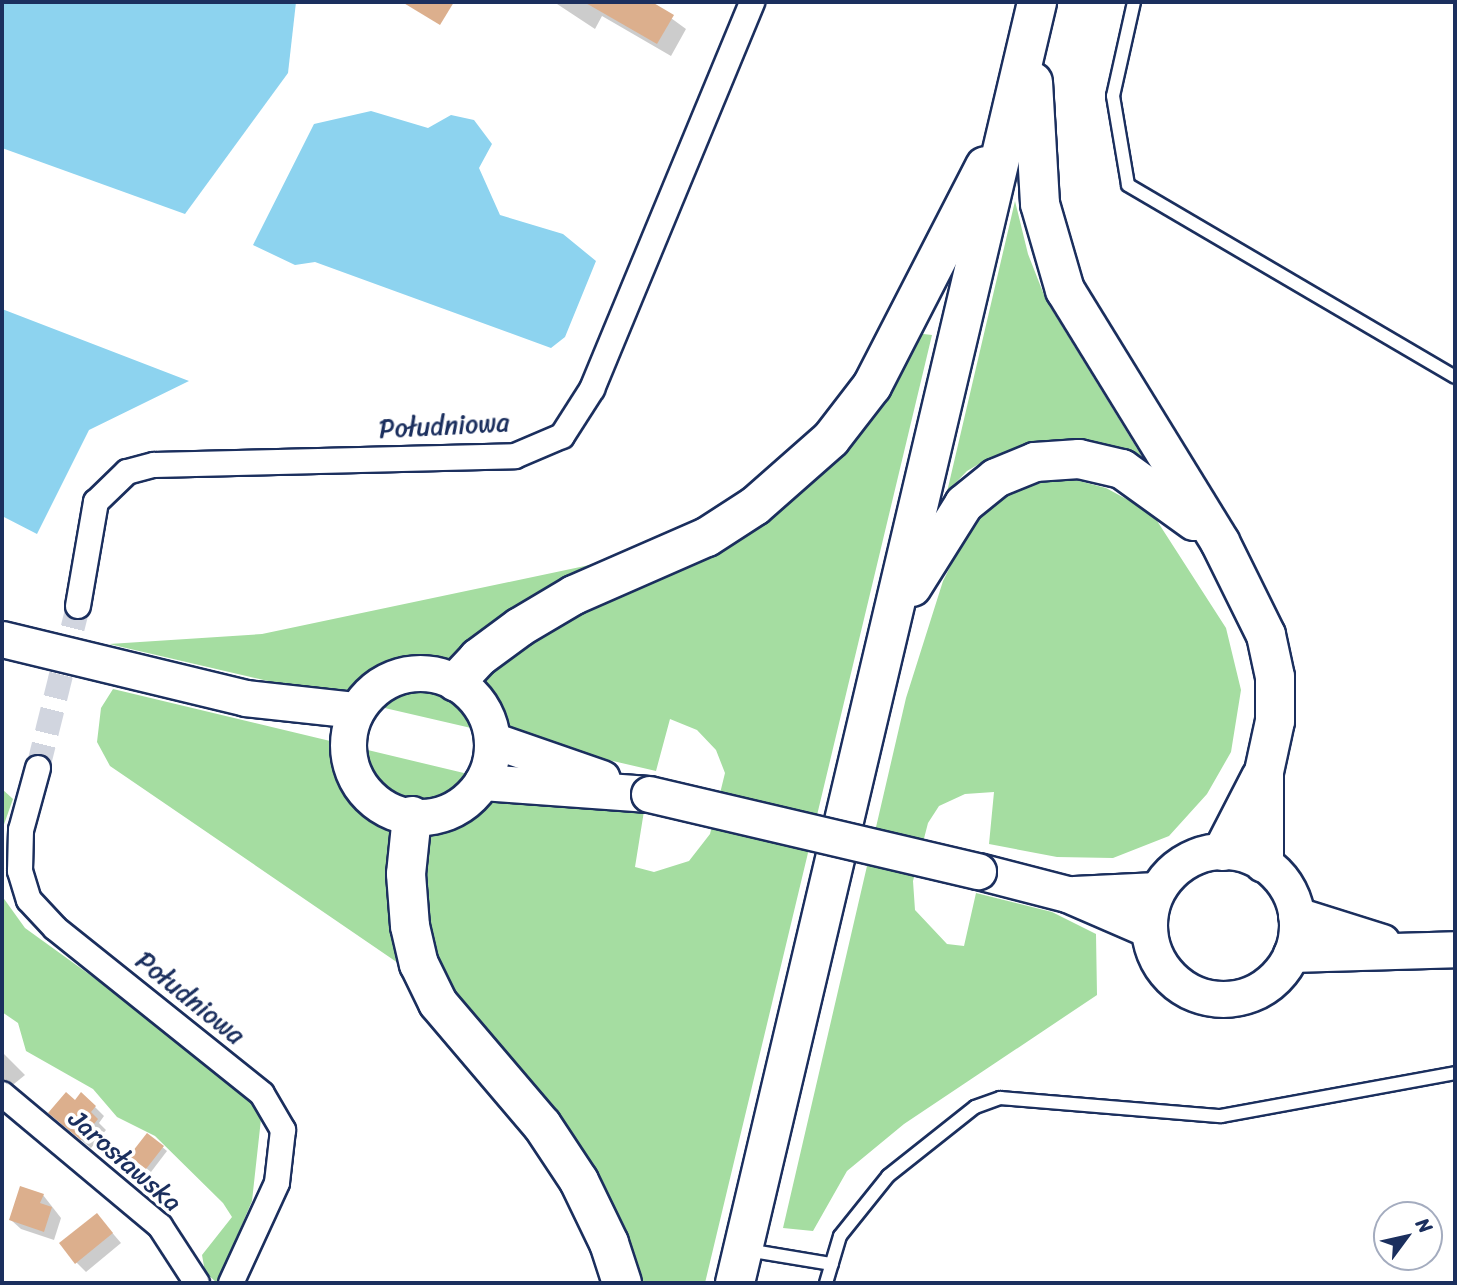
<!DOCTYPE html>
<html>
<head>
<meta charset="utf-8">
<style>
  body { margin:0 }
  #map { position:relative; width:1457px; height:1285px; overflow:hidden; background:#fff; font-family:Sriracha,sans-serif }
  div>[style] { position:absolute }
  .green>* { inset:0; background:#a5dda1 }
  .water>* { inset:0; background:#8dd3ef }
  .shadow>* { inset:0; background:#0003 }
  .building>* { inset:0; background:#dcaf8d }
  .street-tunnel>* { height:24px; margin-top:-12px; transform-origin:0; background:repeating-linear-gradient(90deg,#d1d5df 0 24px,transparent 0 36px) }
  .roads { filter:drop-shadow(2px 0 #1b2f5e) drop-shadow(-2px 0 #1b2f5e) drop-shadow(0 2px #1b2f5e) drop-shadow(0 -2px #1b2f5e) }
  .lane>* { height:12px; margin:-6px; padding:0 6px; transform-origin:6px; border-radius:6px; background:#fff }
  .street>* { height:24px; margin:-12px; padding:0 12px; transform-origin:12px; border-radius:12px; background:#fff }
  .secondary>* { height:35px; margin:-17.5px; padding:0 17.5px; transform-origin:17.5px; border-radius:17.5px; background:#fff }
  .secondary>.ring { margin:-17.5px; padding:0; box-sizing:content-box; background:none; border:35px solid #fff; border-radius:50% }
  .primary>* { height:38px; margin:-19px; padding:0 19px; transform-origin:19px; border-radius:19px; background:#fff }
  .bridges { filter:drop-shadow(2px 0 #1b2f5e) drop-shadow(-2px 0 #1b2f5e) drop-shadow(0 2px #1b2f5e) drop-shadow(0 -2px #1b2f5e) }
  .secondary-bridge>* { height:35px; margin:-17.5px; padding:0 17.5px; transform-origin:17.5px; border-radius:17.5px; background:#fff }
  span { translate:-50% -50%; white-space:nowrap; text-align:center; line-height:1.15; -webkit-text-stroke:7px #fff; paint-order:stroke }
  .street-label { font-size:26px; color:#1b2f5e }
  .frame { position:absolute; inset:0; border:4px solid #1b2f5e; pointer-events:none }
  .north { position:absolute; left:1373px; top:1201px; width:70px; height:70px; box-sizing:border-box; background:#fff; border:2px solid #a4acbf; border-radius:50%; rotate:57deg; font-size:19px; font-weight:700; line-height:28px; text-align:center; color:#1b2f5e }
  .north::after { content:''; display:block; margin:auto; width:24px; height:32px; background:#1b2f5e; clip-path:polygon(50% 0,100% 100%,50% 72%,0 100%) }
</style>
</head>
<body>
<div id="map">
  <div class="green">
    <i style="clip-path:polygon(1015px 201px,1028px 254px,1046px 300px,1144px 460px,1123px 449px,1080px 441px,1044px 441px,989px 458px,967px 471px,947px 492px)"></i>
    <i style="clip-path:polygon(915px 333px,932px 335px,705px 1283px,640px 1283px,597px 1180px,545px 1097px,507px 1055px,398px 963px,110px 766px,97px 742px,101px 708px,113px 689px,518px 786px,644px 811px,635px 867px,654px 872px,689px 861px,710px 834px,725px 773px,716px 750px,697px 730px,670px 719px,656px 771px,109px 644px,262px 634px,618px 559px,656px 545px,767px 483px)"></i>
    <i style="clip-path:polygon(1064px 477px,1106px 488px,1152px 513px,1226px 628px,1241px 690px,1231px 752px,1207px 794px,1169px 836px,1113px 858px,1057px 857px,989px 844px,994px 792px,965px 794px,939px 806px,928px 823px,913px 881px,915px 910px,947px 944px,964px 946px,976px 893px,1052px 912px,1096px 934px,1097px 995px,904px 1124px,847px 1171px,813px 1231px,783px 1228px,906px 698px,943px 581px,973px 521px,1003px 493px)"></i>
    <i style="clip-path:polygon(2px 789px,13px 799px,2px 830px)"></i>
    <i style="clip-path:polygon(2px 896px,25px 928px,219px 1068px,262px 1110px,252px 1201px,217px 1283px,205px 1272px,202px 1255px,232px 1217px,223px 1203px,155px 1136px,117px 1117px,93px 1089px,26px 1051px,18px 1023px,2px 1012px)"></i>
  </div>
  <div class="water">
    <i style="clip-path:polygon(2px 2px,296px 2px,288px 73px,185px 214px,2px 148px)"></i>
    <i style="clip-path:polygon(371px 111px,428px 128px,451px 115px,474px 120px,492px 144px,479px 168px,500px 215px,563px 234px,596px 261px,565px 337px,551px 348px,315px 262px,295px 265px,253px 245px,314px 124px)"></i>
    <i style="clip-path:polygon(2px 309px,189px 381px,89px 430px,37px 534px,2px 516px)"></i>
  </div>
  <div class="shadow">
    <i style="clip-path:polygon(554px 2px,649px 2px,686px 29px,671px 56px,602px 16px,595px 29px)"></i>
    <i style="clip-path:polygon(2px 1052px,25px 1075px,9px 1088px,2px 1081px)"></i>
    <i style="clip-path:polygon(75px 1102px,95px 1107px,104px 1116px,99px 1123px,106px 1130px,91px 1148px,60px 1123px)"></i>
    <i style="clip-path:polygon(148px 1135px,167px 1151px,151px 1172px,136px 1160px)"></i>
    <i style="clip-path:polygon(43px 1195px,61px 1218px,54px 1240px,21px 1229px,11px 1220px)"></i>
    <i style="clip-path:polygon(97px 1215px,121px 1243px,86px 1272px,76px 1262px)"></i>
  </div>
  <div class="building">
    <i style="clip-path:polygon(402px 2px,454px 2px,440px 25px)"></i>
    <i style="clip-path:polygon(584px 2px,652px 2px,674px 15px,657px 44px)"></i>
    <i style="clip-path:polygon(66px 1092px,75px 1100px,81px 1092px,96px 1106px,91px 1112px,98px 1119px,81px 1140px,48px 1113px)"></i>
    <i style="clip-path:polygon(147px 1133px,164px 1146px,146px 1169px,129px 1156px)"></i>
    <i style="clip-path:polygon(20px 1186px,44px 1194px,40px 1203px,52px 1207px,44px 1232px,9px 1220px)"></i>
    <i style="clip-path:polygon(97px 1213px,113px 1233px,75px 1264px,59px 1243px)"></i>
  </div>
  <div class="street-tunnel">
    <i style="left:38px;top:768px;width:167px;rotate:-76.1deg"></i>
  </div>
  <div class="roads">
    <div class="lane">
      <i style="left:1134px;top:2px;width:96px;rotate:102.6deg"></i>
      <i style="left:1113px;top:96px;width:90px;rotate:80.4deg"></i>
      <i style="left:1128px;top:185px;width:379px;rotate:30.4deg"></i>
      <i style="left:747px;top:1250px;width:86px;rotate:9.4deg"></i>
      <i style="left:826px;top:1283px;width:49px;rotate:-73.4deg"></i>
      <i style="left:840px;top:1236px;width:77px;rotate:-51.3deg"></i>
      <i style="left:888px;top:1176px;width:111px;rotate:-38.4deg"></i>
      <i style="left:975px;top:1107px;width:27px;rotate:-20deg"></i>
      <i style="left:1000px;top:1098px;width:222px;rotate:4.7deg"></i>
      <i style="left:1221px;top:1116px;width:238px;rotate:-10.4deg"></i>
    </div>
    <div class="street">
      <i style="left:78px;top:606px;width:106px;rotate:-80.2deg"></i>
      <i style="left:96px;top:502px;width:43px;rotate:-44.1deg"></i>
      <i style="left:127px;top:472px;width:28px;rotate:-15deg"></i>
      <i style="left:154px;top:465px;width:361px;rotate:-1.4deg"></i>
      <i style="left:515px;top:456px;width:51px;rotate:-23.1deg"></i>
      <i style="left:562px;top:436px;width:56px;rotate:-57.4deg"></i>
      <i style="left:592px;top:389px;width:419px;rotate:-67.5deg"></i>
      <i style="left:38px;top:768px;width:64px;rotate:105.3deg"></i>
      <i style="left:21px;top:830px;width:41px;rotate:91.4deg"></i>
      <i style="left:20px;top:871px;width:30px;rotate:73deg"></i>
      <i style="left:29px;top:900px;width:38px;rotate:47deg"></i>
      <i style="left:55px;top:928px;width:265px;rotate:38.7deg"></i>
      <i style="left:262px;top:1094px;width:42px;rotate:59.7deg"></i>
      <i style="left:283px;top:1130px;width:53px;rotate:96.5deg"></i>
      <i style="left:277px;top:1183px;width:110px;rotate:114.7deg"></i>
      <i style="left:2px;top:1094px;width:206px;rotate:39.9deg"></i>
      <i style="left:160px;top:1226px;width:68px;rotate:57deg"></i>
    </div>
    <div class="secondary">
      <i style="left:2px;top:639px;width:250px;rotate:13.6deg"></i>
      <i style="left:245px;top:698px;width:112px;rotate:6.2deg"></i>
      <i class="ring" style="left:348px;top:673px;width:109px;height:109px"></i>
      <i style="left:492px;top:740px;width:116px;rotate:19.1deg"></i>
      <i style="left:482px;top:782px;width:167px;rotate:4.1deg"></i>
      <i class="ring" style="left:1149px;top:851px;width:113px;height:113px"></i>
      <i style="left:978px;top:871px;width:92px;rotate:14.5deg"></i>
      <i style="left:1067px;top:894px;width:88px;rotate:23.4deg"></i>
      <i style="left:1074px;top:894px;width:83px;rotate:-2.8deg"></i>
      <i style="left:1296px;top:915px;width:90px;rotate:17.4deg"></i>
      <i style="left:1291px;top:954px;width:164px;rotate:-1.7deg"></i>
    </div>
    <div class="primary">
      <i style="left:1033px;top:82px;width:122px;rotate:86.7deg"></i>
      <i style="left:1040px;top:204px;width:90px;rotate:73.8deg"></i>
      <i style="left:1065px;top:290px;width:296px;rotate:58.4deg"></i>
      <i style="left:1220px;top:542px;width:104px;rotate:63.7deg"></i>
      <i style="left:1266px;top:635px;width:43px;rotate:77.9deg"></i>
      <i style="left:1275px;top:677px;width:44px;rotate:90deg"></i>
      <i style="left:1275px;top:721px;width:52px;rotate:102.2deg"></i>
      <i style="left:1264px;top:772px;width:91px;rotate:90deg"></i>
      <i style="left:912px;top:587px;width:98px;rotate:-57.9deg"></i>
      <i style="left:964px;top:504px;width:41px;rotate:-39.1deg"></i>
      <i style="left:996px;top:478px;width:42px;rotate:-22.3deg"></i>
      <i style="left:1035px;top:462px;width:44px;rotate:-3.9deg"></i>
      <i style="left:1079px;top:459px;width:44px;rotate:13.1deg"></i>
      <i style="left:1122px;top:469px;width:89px;rotate:35.8deg"></i>
      <i style="left:456px;top:682px;width:33px;rotate:-47deg"></i>
      <i style="left:478px;top:658px;width:52px;rotate:-36.4deg"></i>
      <i style="left:520px;top:627px;width:63px;rotate:-30.7deg"></i>
      <i style="left:574px;top:595px;width:145px;rotate:-23.6deg"></i>
      <i style="left:707px;top:537px;width:57px;rotate:-32.9deg"></i>
      <i style="left:755px;top:506px;width:101px;rotate:-41.4deg"></i>
      <i style="left:831px;top:439px;width:67px;rotate:-52.3deg"></i>
      <i style="left:872px;top:386px;width:247px;rotate:-62.8deg"></i>
      <i style="left:412px;top:816px;width:58px;rotate:95.9deg"></i>
      <i style="left:406px;top:874px;width:52px;rotate:85.6deg"></i>
      <i style="left:410px;top:926px;width:39px;rotate:77deg"></i>
      <i style="left:419px;top:964px;width:43px;rotate:64deg"></i>
      <i style="left:438px;top:1003px;width:160px;rotate:49.6deg"></i>
      <i style="left:542px;top:1125px;width:67px;rotate:56.5deg"></i>
      <i style="left:579px;top:1181px;width:69px;rotate:64.2deg"></i>
      <i style="left:609px;top:1243px;width:42px;rotate:72deg"></i>
      <i style="left:1223px;top:851px;width:83px;rotate:-62.8deg"></i>
      <i style="left:735px;top:1283px;width:1316px;rotate:-76.73deg"></i>
    </div>
  </div>
  <div class="bridges">
    <div class="secondary-bridge">
      <i style="left:649px;top:794px;width:338px;rotate:13.2deg"></i>
    </div>
  </div>
  <div class="street-label">
    <span style="left:444px;top:426px;rotate:-3deg">Południowa</span>
    <span style="left:190px;top:998px;rotate:39deg">Południowa</span>
    <span style="left:125px;top:1161px;rotate:41deg">Jarosławska</span>
  </div>
  <div class="frame"></div>
  <div class="north">N</div>
</div>
</body>
</html>
